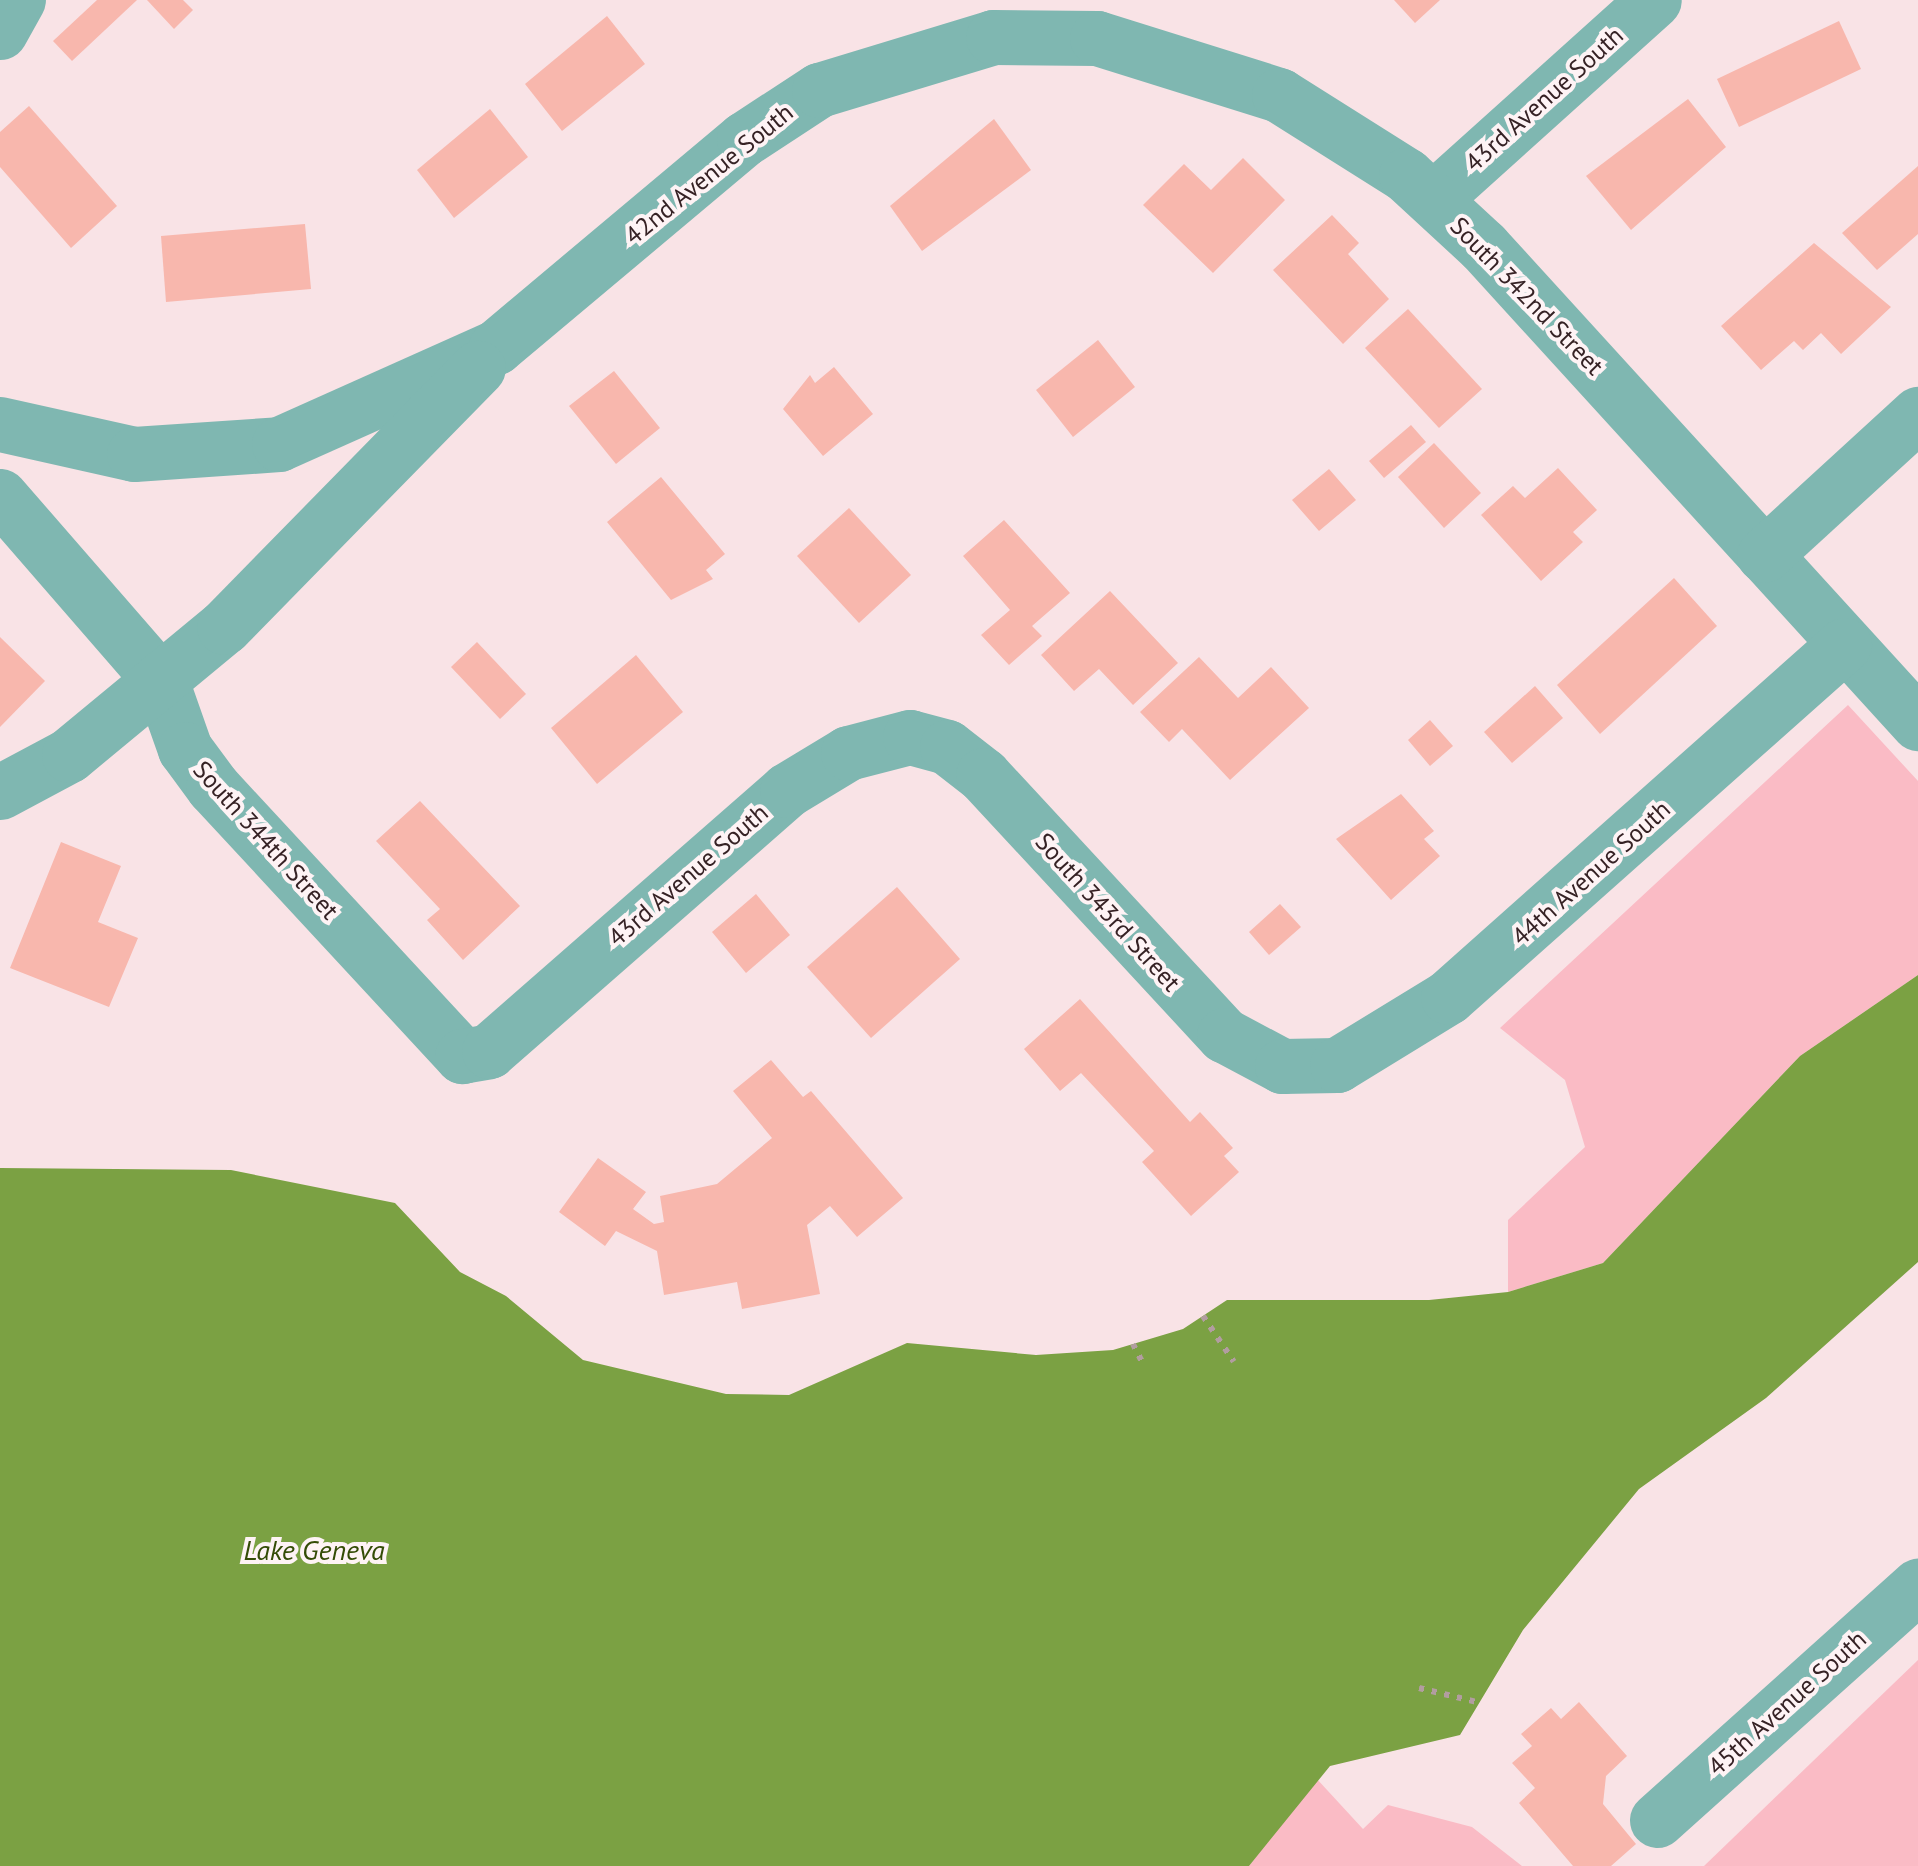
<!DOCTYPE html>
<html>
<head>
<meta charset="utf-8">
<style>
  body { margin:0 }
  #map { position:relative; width:1918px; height:1866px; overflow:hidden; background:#f9e3e6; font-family:"PT Sans",sans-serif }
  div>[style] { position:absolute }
  .green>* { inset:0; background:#fabbc5 }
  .water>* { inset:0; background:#7ba143 }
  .building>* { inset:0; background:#f8b7ad }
  .path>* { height:6px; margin-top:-3px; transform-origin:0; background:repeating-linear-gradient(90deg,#b29da0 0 5px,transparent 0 13px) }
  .minor>* { height:55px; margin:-27.5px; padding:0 27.5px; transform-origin:27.5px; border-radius:27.5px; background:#7fb7b1 }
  span { translate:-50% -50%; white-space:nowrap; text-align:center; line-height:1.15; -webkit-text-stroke:8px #fef3f5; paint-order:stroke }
  .street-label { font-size:25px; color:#362225 }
  .water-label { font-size:28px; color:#344c06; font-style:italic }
</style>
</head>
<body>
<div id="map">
  <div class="green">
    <i style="clip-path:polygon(1848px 705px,1918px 781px,1918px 975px,1800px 1056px,1603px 1263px,1508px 1292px,1508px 1220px,1585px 1147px,1565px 1080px,1500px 1028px)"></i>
    <i style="clip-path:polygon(1918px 1660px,1918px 1866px,1704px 1866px)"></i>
    <i style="clip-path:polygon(1316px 1778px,1363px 1829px,1388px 1805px,1472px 1827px,1522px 1866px,1249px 1866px)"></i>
  </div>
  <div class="water">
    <i style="clip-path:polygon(1918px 975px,1918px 1262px,1766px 1398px,1639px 1489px,1523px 1630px,1460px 1735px,1330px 1766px,1249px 1866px,0 1866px,0 1168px,231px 1170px,395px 1203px,460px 1272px,506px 1296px,583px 1360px,726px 1394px,789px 1395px,907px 1343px,1036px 1355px,1113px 1350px,1183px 1329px,1227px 1300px,1429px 1300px,1508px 1292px,1603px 1263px,1800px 1056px)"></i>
  </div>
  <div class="building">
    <i style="clip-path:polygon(97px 0,137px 0,72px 61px,53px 41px)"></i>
    <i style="clip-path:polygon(147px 0,183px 0,193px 10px,174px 29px)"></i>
    <i style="clip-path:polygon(1394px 0,1440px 0,1415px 23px)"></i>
    <i style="clip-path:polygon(607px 16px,645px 64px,562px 131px,525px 84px)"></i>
    <i style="clip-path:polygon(1839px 21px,1861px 69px,1739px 127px,1717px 79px)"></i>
    <i style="clip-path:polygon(1688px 99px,1726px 147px,1631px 230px,1586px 176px)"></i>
    <i style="clip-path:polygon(29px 106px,117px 206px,71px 248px,0 167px,0 132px)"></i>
    <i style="clip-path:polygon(490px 109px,528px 157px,454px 218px,417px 170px)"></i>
    <i style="clip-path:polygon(994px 119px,1031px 170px,922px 251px,890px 206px)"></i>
    <i style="clip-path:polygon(1243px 158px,1285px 200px,1213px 273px,1143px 205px,1184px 164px,1211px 190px)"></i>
    <i style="clip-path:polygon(1918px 166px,1918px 234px,1877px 270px,1842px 233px)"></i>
    <i style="clip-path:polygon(1332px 215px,1359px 243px,1348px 254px,1389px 299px,1343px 344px,1273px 270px)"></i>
    <i style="clip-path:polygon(305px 224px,311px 289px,166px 302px,161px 236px)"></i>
    <i style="clip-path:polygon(1814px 243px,1891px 307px,1841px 354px,1821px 333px,1803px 350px,1794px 341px,1761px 370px,1721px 326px)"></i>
    <i style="clip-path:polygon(1408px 309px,1482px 389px,1439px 428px,1365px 348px)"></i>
    <i style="clip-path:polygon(1098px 340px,1135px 387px,1073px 437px,1036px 390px)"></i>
    <i style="clip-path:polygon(834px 367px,873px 414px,823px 456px,783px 409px,810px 375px,815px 383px)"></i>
    <i style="clip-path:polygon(614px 371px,660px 428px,616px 464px,569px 406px)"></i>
    <i style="clip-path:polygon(1411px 425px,1426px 442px,1384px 478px,1369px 461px)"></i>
    <i style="clip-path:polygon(1434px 443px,1481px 493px,1444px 528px,1398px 477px)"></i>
    <i style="clip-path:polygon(1558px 468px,1597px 510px,1573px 532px,1583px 542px,1541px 581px,1481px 515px,1513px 486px,1525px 498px)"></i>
    <i style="clip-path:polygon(1329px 469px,1356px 500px,1319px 531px,1292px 500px)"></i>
    <i style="clip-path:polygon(661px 477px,725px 554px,706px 570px,713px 579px,671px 600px,607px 522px)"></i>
    <i style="clip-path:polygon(849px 508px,911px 575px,859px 623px,797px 556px)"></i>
    <i style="clip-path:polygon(1004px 520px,1070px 593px,1032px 626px,1042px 636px,1009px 665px,981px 635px,1010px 610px,963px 556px)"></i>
    <i style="clip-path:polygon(1674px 578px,1717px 626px,1600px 734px,1557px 685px)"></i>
    <i style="clip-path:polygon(1110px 591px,1178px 663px,1133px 705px,1099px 669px,1074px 691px,1041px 655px)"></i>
    <i style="clip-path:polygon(0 637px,45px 681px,0 727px)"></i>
    <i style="clip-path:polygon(477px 642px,526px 694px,500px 719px,451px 667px)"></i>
    <i style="clip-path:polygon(636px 655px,683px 712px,597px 784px,551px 728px)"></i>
    <i style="clip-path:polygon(1199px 657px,1238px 698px,1271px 667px,1309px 708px,1230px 780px,1182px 729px,1169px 742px,1140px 712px)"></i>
    <i style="clip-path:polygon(1535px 686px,1563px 718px,1512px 763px,1484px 732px)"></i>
    <i style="clip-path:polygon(1430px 720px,1453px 746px,1430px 766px,1408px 740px)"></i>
    <i style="clip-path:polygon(1401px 794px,1434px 831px,1424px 839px,1440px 856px,1391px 900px,1336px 839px)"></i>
    <i style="clip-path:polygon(420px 801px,520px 906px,463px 960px,427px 920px,440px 909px,376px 841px)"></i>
    <i style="clip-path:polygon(61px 842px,121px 866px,98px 922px,138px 938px,109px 1007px,10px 968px)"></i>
    <i style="clip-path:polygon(897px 887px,960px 959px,871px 1038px,807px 967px)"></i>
    <i style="clip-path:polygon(756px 894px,790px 935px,746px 973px,712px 932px)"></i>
    <i style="clip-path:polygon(1280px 904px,1301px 927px,1269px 955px,1249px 932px)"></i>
    <i style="clip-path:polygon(1080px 999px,1190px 1122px,1200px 1112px,1233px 1148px,1224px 1156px,1239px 1172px,1191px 1216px,1142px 1162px,1154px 1151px,1081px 1073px,1060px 1091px,1024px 1049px)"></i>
    <i style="clip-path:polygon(771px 1060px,803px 1097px,811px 1091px,903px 1198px,857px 1237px,830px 1206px,807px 1225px,820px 1294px,742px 1309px,737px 1282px,664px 1295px,657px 1251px,616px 1231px,605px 1246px,559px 1212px,598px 1158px,646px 1192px,633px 1209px,654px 1224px,664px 1222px,660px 1196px,717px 1184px,772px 1138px,733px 1091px)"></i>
    <i style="clip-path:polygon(1579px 1702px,1627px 1756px,1606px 1776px,1603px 1804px,1636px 1844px,1611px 1866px,1573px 1866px,1519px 1803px,1535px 1788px,1512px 1763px,1532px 1746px,1521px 1734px,1551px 1708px,1561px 1719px)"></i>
  </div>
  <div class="path">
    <i style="left:1203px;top:1316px;width:55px;rotate:56deg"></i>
    <i style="left:1133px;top:1344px;width:20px;rotate:63deg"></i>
    <i style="left:1419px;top:1688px;width:60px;rotate:13.6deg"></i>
  </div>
  <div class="minor">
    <i style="left:0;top:32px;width:37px;rotate:-61deg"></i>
    <i style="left:1433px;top:199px;width:297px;rotate:-42deg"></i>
    <i style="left:0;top:424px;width:137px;rotate:12.6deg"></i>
    <i style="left:134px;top:454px;width:145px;rotate:-3.9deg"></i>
    <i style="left:279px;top:444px;width:238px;rotate:-24.1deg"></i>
    <i style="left:496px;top:347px;width:324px;rotate:-40deg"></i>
    <i style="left:744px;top:139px;width:90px;rotate:-33.2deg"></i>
    <i style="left:819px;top:90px;width:182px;rotate:-16.9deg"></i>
    <i style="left:993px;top:37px;width:104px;rotate:0.6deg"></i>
    <i style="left:1097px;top:38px;width:191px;rotate:17.4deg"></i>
    <i style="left:1279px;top:95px;width:150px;rotate:32.2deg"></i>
    <i style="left:1406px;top:175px;width:105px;rotate:42.7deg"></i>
    <i style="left:1483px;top:246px;width:646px;rotate:47.64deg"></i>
    <i style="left:0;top:496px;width:245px;rotate:49deg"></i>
    <i style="left:161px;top:681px;width:72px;rotate:70.6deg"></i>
    <i style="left:185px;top:749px;width:47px;rotate:53.6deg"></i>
    <i style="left:213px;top:787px;width:367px;rotate:47.2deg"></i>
    <i style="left:462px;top:1056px;width:27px;rotate:-10deg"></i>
    <i style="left:489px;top:1051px;width:396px;rotate:-41.2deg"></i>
    <i style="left:787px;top:790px;width:71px;rotate:-31.2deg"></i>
    <i style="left:848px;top:753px;width:64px;rotate:-14.5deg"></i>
    <i style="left:910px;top:737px;width:38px;rotate:15deg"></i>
    <i style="left:947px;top:747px;width:46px;rotate:37.9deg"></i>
    <i style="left:983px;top:775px;width:355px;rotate:47.2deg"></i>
    <i style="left:1224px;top:1035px;width:66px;rotate:28.1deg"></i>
    <i style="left:1282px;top:1066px;width:55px;rotate:-1deg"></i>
    <i style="left:1337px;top:1065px;width:130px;rotate:-31.5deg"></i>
    <i style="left:1448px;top:997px;width:530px;rotate:-41.63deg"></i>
    <i style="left:1764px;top:555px;width:209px;rotate:-42.5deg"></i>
    <i style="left:0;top:792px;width:78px;rotate:-28.2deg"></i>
    <i style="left:69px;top:755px;width:201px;rotate:-39.6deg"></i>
    <i style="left:224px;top:627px;width:363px;rotate:-45.6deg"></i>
    <i style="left:1657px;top:1820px;width:351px;rotate:-41.9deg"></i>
  </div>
  <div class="street-label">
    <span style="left:1544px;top:99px;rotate:-42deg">43rd Avenue South</span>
    <span style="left:709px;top:174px;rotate:-39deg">42nd Avenue South</span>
    <span style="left:1527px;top:296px;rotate:46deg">South 342nd Street</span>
    <span style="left:266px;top:840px;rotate:48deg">South 344th Street</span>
    <span style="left:1591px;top:873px;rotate:-42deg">44th Avenue South</span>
    <span style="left:688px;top:875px;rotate:-41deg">43rd Avenue South</span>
    <span style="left:1108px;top:912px;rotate:48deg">South 343rd Street</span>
    <span style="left:1787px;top:1703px;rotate:-42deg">45th Avenue South</span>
  </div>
  <div class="water-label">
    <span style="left:314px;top:1550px">Lake Geneva</span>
  </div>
</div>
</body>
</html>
